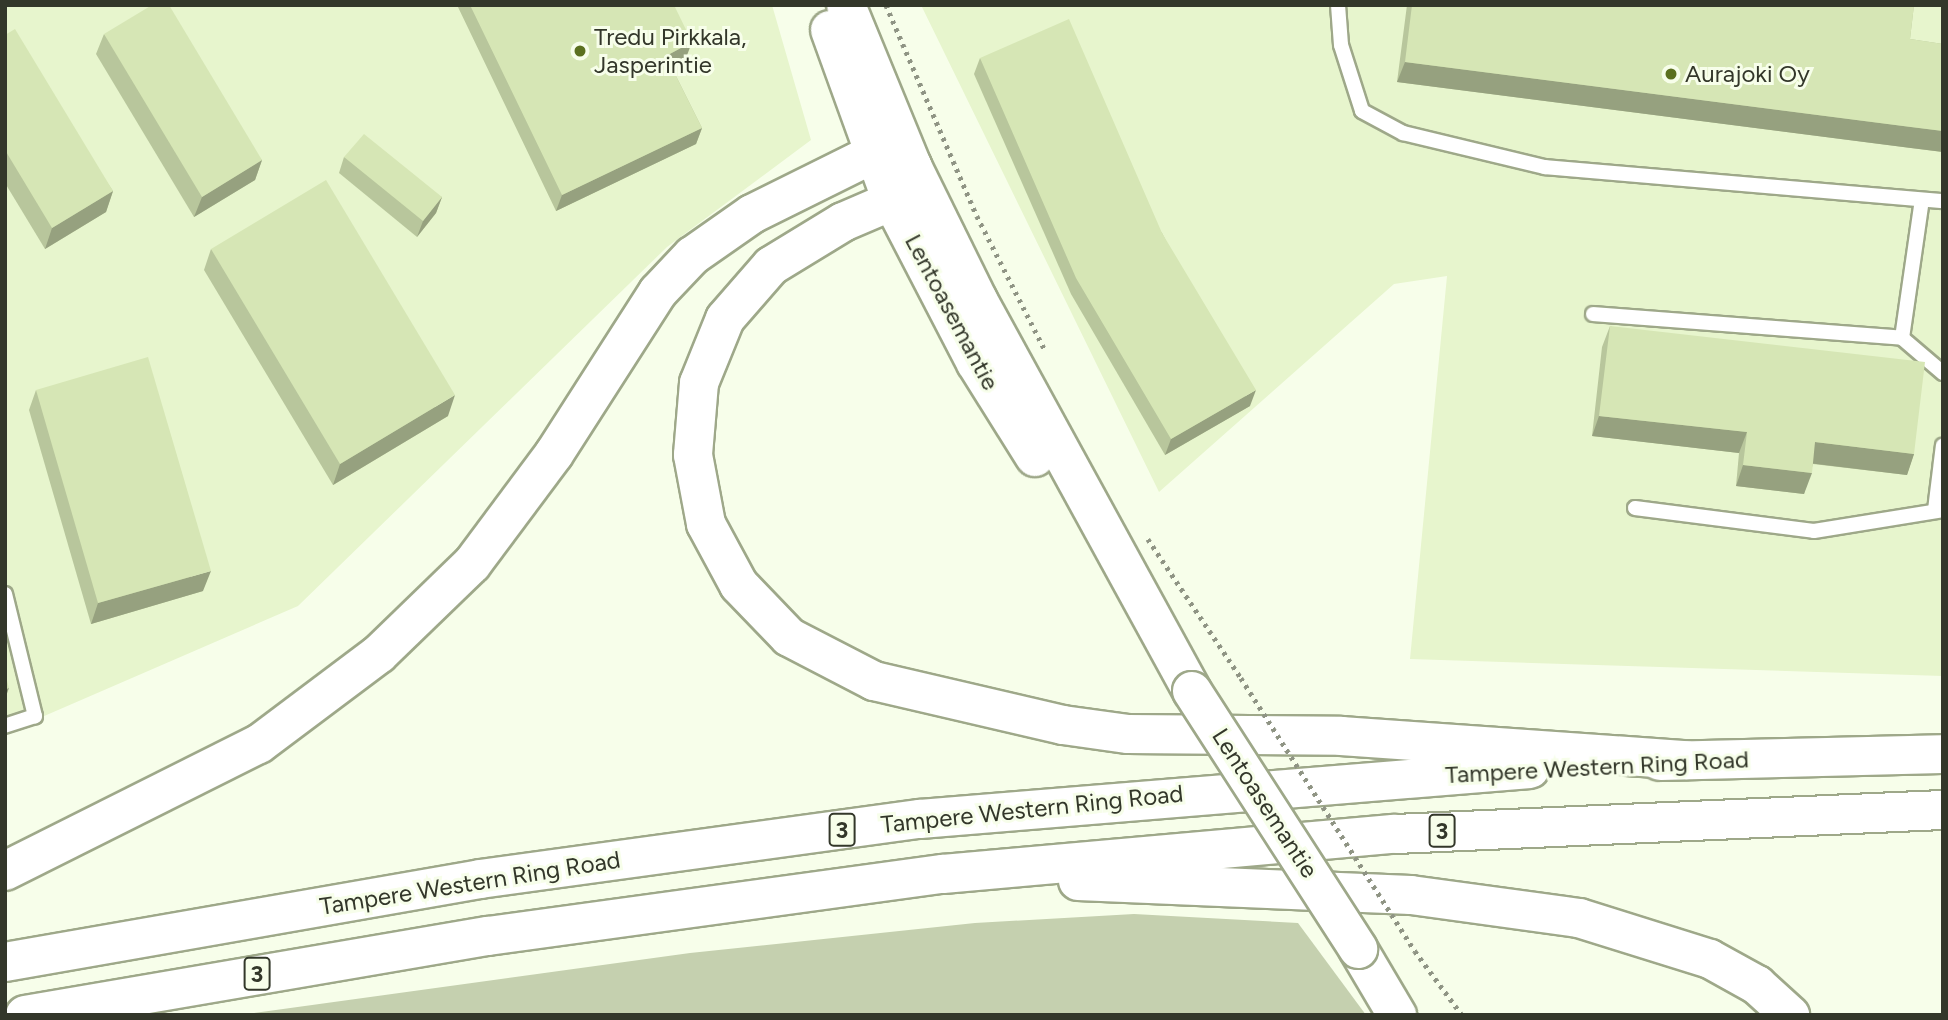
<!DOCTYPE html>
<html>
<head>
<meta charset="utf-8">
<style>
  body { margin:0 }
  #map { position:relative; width:1948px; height:1020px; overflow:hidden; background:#f7feea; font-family:Figtree,sans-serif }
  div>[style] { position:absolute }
  .built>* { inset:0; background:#e7f5cd }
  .green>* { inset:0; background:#c5d0af }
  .path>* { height:4.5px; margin-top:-2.25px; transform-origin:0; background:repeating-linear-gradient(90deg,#8f9484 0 3.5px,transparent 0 8.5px) }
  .roads { filter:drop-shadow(2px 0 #9ea889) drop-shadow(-2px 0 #9ea889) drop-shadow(0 2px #9ea889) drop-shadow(0 -2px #9ea889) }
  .lane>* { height:14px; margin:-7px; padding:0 7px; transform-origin:7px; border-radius:7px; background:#fff }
  .secondary>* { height:38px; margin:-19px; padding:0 19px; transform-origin:19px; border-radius:19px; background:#fff }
  .highway>* { height:38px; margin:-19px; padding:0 19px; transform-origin:19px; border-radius:19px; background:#fff }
  .path-bridge>* { height:4.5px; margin-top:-2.25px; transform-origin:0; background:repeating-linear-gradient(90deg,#8f9484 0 3.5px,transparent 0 8.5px) }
  .bridges { filter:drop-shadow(2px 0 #9ea889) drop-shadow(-2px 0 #9ea889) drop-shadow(0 2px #9ea889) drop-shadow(0 -2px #9ea889) }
  .secondary-bridge>* { height:38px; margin:-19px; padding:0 19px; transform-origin:19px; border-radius:19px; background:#fff }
  .wall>* { inset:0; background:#b8c69c }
  .shaded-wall>* { inset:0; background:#96a17f }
  .building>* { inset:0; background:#d6e6b5 }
  .dots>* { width:19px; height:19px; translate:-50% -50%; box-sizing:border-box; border:4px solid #f7feea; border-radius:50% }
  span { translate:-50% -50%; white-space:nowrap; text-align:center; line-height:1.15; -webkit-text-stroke:6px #f7feea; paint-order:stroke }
  .shield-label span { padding:2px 5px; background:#f7feea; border:2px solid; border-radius:5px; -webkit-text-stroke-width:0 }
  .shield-label { font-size:23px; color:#33372a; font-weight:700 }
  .poi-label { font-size:24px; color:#33372a }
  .left { translate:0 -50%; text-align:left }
  .street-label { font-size:24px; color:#33372a }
  .frame { position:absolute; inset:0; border:7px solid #33372a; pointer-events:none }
</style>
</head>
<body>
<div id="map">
  <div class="built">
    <i style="clip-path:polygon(5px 5px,772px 5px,811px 140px,667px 247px,298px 606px,5px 733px)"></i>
    <i style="clip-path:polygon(921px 5px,1943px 5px,1943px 676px,1410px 659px,1447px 276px,1394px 284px,1159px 492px)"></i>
  </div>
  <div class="green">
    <i style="clip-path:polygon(1134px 914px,1298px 923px,1366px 1015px,239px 1015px,690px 953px,975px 923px)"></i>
  </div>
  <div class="path">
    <i style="left:886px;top:5px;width:230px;rotate:66.7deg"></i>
    <i style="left:977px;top:216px;width:150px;rotate:63.1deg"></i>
    <i style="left:1148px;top:539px;width:167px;rotate:56.2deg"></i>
    <i style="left:1415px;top:951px;width:79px;rotate:53.7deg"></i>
  </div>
  <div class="roads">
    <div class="lane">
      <i style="left:1338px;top:5px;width:40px;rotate:85.7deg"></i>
      <i style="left:1341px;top:45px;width:69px;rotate:72.3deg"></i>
      <i style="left:1362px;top:111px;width:47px;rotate:28.2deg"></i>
      <i style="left:1403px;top:133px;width:146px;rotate:13.5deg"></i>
      <i style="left:1545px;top:167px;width:399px;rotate:4.9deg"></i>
      <i style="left:1593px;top:314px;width:310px;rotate:4.4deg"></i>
      <i style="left:1902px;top:338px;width:54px;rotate:40.5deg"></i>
      <i style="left:1902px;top:338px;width:139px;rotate:-81.8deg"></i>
      <i style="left:1635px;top:508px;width:180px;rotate:7.3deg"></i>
      <i style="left:1814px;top:531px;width:131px;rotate:-9.2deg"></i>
      <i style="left:1935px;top:510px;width:65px;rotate:-83deg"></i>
      <i style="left:5px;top:594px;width:126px;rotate:76.2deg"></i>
      <i style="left:35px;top:716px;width:32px;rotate:162deg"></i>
    </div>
    <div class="secondary">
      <i style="left:846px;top:5px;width:174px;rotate:67.7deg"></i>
      <i style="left:912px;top:166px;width:149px;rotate:63.8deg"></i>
      <i style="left:978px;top:300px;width:446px;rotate:61.3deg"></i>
      <i style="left:830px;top:30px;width:182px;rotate:70.1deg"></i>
      <i style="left:892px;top:201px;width:182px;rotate:62.6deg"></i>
      <i style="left:976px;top:363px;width:111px;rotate:57.9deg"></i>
      <i style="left:1358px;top:949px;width:77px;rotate:59.4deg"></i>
    </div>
    <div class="highway">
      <i style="left:1660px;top:761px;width:283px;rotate:-1.4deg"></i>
      <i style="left:5px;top:871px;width:284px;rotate:-26.6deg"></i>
      <i style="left:259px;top:744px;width:150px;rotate:-36.9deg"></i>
      <i style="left:379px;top:654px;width:129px;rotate:-44.1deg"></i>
      <i style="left:472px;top:564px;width:137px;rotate:-53.3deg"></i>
      <i style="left:554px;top:454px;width:193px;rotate:-57.3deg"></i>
      <i style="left:658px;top:292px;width:50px;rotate:-46.6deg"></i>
      <i style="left:692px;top:256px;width:73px;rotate:-35deg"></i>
      <i style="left:752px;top:214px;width:135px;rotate:-26.4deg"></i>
      <i style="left:873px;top:154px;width:41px;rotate:17.1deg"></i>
      <i style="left:912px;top:166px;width:40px;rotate:119.7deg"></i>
      <i style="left:892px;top:201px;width:53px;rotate:156.8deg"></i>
      <i style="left:843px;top:222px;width:84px;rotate:148.6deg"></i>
      <i style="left:771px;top:266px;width:70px;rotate:131deg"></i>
      <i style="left:725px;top:319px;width:69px;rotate:112.1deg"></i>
      <i style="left:699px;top:383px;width:72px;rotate:94.8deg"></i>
      <i style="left:693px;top:455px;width:70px;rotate:79.3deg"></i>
      <i style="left:706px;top:524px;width:69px;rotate:61.6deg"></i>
      <i style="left:739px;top:585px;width:72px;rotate:46.1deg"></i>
      <i style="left:789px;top:637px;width:96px;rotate:27.4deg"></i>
      <i style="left:874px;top:681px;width:194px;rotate:13.1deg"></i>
      <i style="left:1063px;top:725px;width:66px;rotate:7.9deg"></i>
      <i style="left:1128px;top:734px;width:213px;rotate:0.5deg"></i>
      <i style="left:1341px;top:736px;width:346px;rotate:4deg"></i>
      <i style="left:1078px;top:881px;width:333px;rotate:2.4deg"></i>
      <i style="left:1411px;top:895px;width:170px;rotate:7.8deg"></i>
      <i style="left:1579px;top:918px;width:137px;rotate:17.4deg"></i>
      <i style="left:1710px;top:959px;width:54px;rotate:29deg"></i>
      <i style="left:1757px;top:985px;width:45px;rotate:42.3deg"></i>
      <i style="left:5px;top:962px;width:482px;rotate:-9.9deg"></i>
      <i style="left:480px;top:879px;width:444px;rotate:-7.8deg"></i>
      <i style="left:920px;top:819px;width:612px;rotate:-4.69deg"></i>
      <i style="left:25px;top:1015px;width:470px;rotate:-9.7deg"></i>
      <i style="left:488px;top:936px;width:459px;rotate:-7.8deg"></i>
      <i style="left:943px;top:874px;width:454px;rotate:-5.1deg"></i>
      <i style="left:1395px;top:834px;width:549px;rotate:-2.51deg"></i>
    </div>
  </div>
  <div class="path-bridge">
    <i style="left:1241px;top:678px;width:324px;rotate:57.5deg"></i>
  </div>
  <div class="bridges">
    <div class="secondary-bridge">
      <i style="left:1192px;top:691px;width:307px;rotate:57.2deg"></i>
    </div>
  </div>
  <div class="wall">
    <i style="clip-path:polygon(457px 5px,674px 5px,686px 58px,671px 66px,702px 128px,696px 144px,556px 211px)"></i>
    <i style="clip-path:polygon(1407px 5px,1914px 5px,1910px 39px,1943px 44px,1943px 152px,1397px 82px)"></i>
    <i style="clip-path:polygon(104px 34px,262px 160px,255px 180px,194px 217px,96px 54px)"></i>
    <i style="clip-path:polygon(5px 35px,113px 191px,106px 212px,45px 249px,5px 183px)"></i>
    <i style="clip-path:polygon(980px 58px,1162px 233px,1250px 406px,1165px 455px,1071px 294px,974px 74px)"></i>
    <i style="clip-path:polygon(344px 157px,442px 197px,436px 213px,417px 237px,339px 173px)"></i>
    <i style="clip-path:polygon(211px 249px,448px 416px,333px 485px,204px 270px)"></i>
    <i style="clip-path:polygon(1610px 326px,1914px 454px,1907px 475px,1813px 464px,1804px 494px,1736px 486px,1739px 453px,1592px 436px,1602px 347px)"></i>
    <i style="clip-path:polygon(36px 390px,203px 591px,91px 624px,29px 410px)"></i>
  </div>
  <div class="shaded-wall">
    <i style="clip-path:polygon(692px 42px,686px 58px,660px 72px,666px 56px)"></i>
    <i style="clip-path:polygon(1405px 62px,1943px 131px,1943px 152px,1397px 82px)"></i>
    <i style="clip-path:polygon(702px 128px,696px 144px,556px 211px,562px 195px)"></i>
    <i style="clip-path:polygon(262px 160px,255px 180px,194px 217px,202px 197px)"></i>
    <i style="clip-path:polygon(113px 191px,106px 212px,45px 249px,52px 228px)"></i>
    <i style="clip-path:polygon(442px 197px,436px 213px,417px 237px,423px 221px)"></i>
    <i style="clip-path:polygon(1256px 390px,1250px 406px,1165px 455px,1171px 439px)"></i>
    <i style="clip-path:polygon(455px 395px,448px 416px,333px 485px,340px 464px)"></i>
    <i style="clip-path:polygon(1599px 416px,1747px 432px,1739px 453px,1592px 436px)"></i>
    <i style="clip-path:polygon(1815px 442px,1914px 454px,1907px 475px,1808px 463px)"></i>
    <i style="clip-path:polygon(1743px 465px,1812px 473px,1804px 494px,1736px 486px)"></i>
    <i style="clip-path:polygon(211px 571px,203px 591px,91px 624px,98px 603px)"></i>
    <i style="clip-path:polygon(9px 688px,5px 699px,5px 689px)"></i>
  </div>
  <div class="building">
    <i style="clip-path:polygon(152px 5px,169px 5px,262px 160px,202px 197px,104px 34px)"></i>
    <i style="clip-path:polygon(470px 5px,674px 5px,692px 42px,666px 56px,702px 128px,562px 195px)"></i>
    <i style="clip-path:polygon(1412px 5px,1914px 5px,1910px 39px,1943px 44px,1943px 131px,1405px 62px)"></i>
    <i style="clip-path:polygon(1069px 19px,1162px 233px,1256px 390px,1171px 439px,1076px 278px,980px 58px)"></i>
    <i style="clip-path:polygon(15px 29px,113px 191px,52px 228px,5px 150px,5px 35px)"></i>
    <i style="clip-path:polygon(364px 134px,442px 197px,423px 221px,344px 157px)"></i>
    <i style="clip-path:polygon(326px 180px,455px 395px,340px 464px,211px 249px)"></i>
    <i style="clip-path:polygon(1610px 326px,1925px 362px,1914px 454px,1815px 442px,1812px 473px,1743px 465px,1747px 432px,1599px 416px)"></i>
    <i style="clip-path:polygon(148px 357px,211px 571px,98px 603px,36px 390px)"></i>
    <i style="clip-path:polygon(5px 673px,9px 688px,5px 689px)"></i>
  </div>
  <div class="dots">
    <i style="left:580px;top:51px;background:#5b701f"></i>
    <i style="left:1671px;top:74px;background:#5b701f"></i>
  </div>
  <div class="shield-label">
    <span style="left:842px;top:830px">3</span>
    <span style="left:1442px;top:831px">3</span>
    <span style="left:257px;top:974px">3</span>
  </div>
  <div class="poi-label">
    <span class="left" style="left:594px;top:51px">Tredu Pirkkala,<br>Jasperintie</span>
    <span class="left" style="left:1685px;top:74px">Aurajoki Oy</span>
  </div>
  <div class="street-label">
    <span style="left:952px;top:312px;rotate:62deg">Lentoasemantie</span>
    <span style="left:1597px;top:767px;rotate:-3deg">Tampere Western Ring Road</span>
    <span style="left:1265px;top:803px;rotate:57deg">Lentoasemantie</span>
    <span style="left:1032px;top:809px;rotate:-6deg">Tampere Western Ring Road</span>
    <span style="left:470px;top:883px;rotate:-9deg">Tampere Western Ring Road</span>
  </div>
  <div class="frame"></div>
</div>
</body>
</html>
